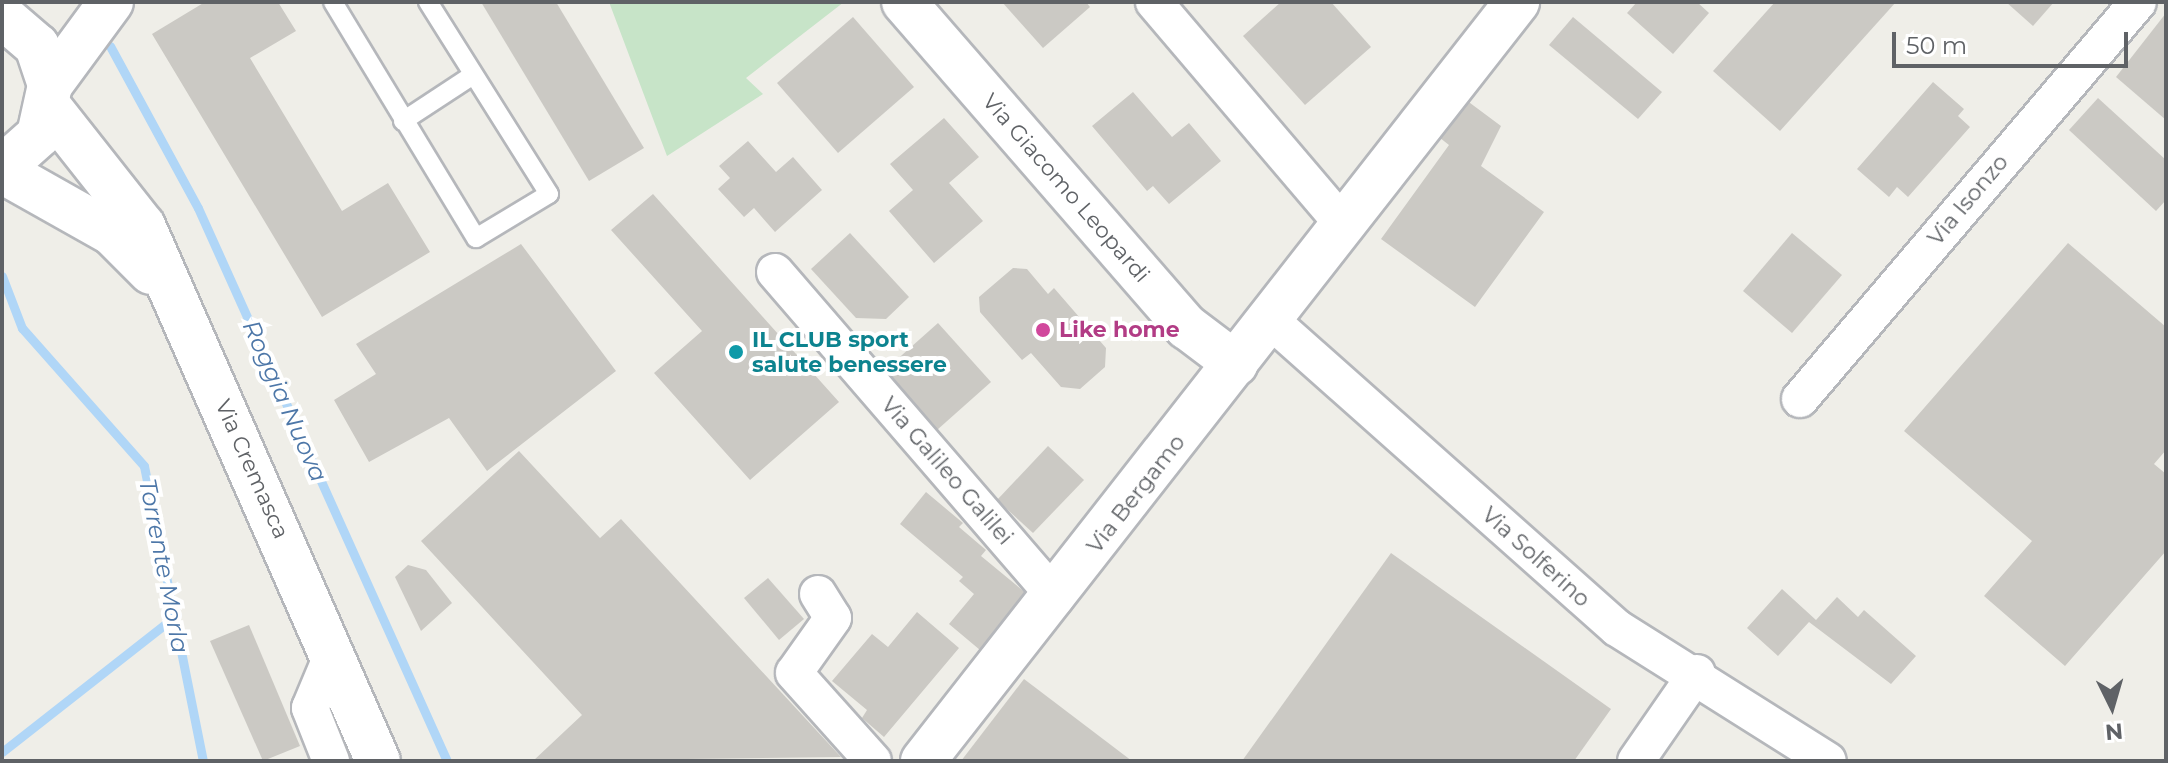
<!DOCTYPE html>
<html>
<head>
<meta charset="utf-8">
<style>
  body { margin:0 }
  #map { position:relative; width:2168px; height:763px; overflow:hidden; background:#efeee8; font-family:Montserrat,sans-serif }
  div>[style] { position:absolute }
  .green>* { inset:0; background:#c7e4c8 }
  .stream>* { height:9px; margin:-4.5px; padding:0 4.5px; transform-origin:4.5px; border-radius:4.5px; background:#b0d6f7 }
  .building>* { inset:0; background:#cbc9c4 }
  .roads { filter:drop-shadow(2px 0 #b5b7bb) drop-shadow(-2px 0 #b5b7bb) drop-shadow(0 2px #b5b7bb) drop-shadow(0 -2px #b5b7bb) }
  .lane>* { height:18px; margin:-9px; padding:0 9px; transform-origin:9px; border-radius:9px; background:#fff }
  .street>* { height:36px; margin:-18px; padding:0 18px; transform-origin:18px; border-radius:18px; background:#fff }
  .secondary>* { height:44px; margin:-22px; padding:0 22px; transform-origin:22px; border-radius:22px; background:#fff }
  .dots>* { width:22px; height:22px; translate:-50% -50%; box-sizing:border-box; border:4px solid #fff; border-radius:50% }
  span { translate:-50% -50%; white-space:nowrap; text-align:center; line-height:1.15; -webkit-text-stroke:8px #fff; paint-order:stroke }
  .street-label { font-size:22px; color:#5f6266 }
  .hotel-label { font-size:22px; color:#b23c85; font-weight:700 }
  .left { translate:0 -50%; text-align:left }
  .culture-label { font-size:22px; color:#0d838f; font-weight:700 }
  .water-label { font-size:24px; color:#4d77a8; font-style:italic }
  .frame { position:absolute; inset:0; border:4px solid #5f6266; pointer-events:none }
  .north { position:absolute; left:2072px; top:667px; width:80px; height:80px; -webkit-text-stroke:6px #fff; paint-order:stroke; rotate:175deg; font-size:22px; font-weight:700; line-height:32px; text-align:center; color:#5f6266 }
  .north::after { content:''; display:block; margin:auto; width:28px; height:36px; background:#5f6266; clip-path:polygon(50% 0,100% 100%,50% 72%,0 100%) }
  .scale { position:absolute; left:1892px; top:32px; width:236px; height:36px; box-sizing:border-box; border:4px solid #5f6266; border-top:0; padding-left:10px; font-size:24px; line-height:28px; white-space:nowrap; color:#5f6266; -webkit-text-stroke:6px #fff; paint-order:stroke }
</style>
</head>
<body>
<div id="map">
  <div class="green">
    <i style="clip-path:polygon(609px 2px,844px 2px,746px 78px,763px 94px,667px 156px)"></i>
  </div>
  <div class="stream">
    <i style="left:110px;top:46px;width:184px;rotate:61.5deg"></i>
    <i style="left:198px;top:208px;width:606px;rotate:65.76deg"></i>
    <i style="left:2px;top:276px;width:56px;rotate:69deg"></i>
    <i style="left:22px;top:328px;width:184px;rotate:48.5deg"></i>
    <i style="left:144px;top:466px;width:301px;rotate:78.7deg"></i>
    <i style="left:2px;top:752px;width:222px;rotate:-38.1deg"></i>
  </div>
  <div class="building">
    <i style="clip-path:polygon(205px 2px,278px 2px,296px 31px,250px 58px,342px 211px,388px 183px,430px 252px,322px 317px,152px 34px)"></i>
    <i style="clip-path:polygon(481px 2px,556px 2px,644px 148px,589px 181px)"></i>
    <i style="clip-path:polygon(1002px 2px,1086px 2px,1090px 7px,1043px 48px)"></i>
    <i style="clip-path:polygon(1281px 2px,1331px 2px,1371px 47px,1305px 105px,1243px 36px)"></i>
    <i style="clip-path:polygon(1637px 2px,1697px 2px,1709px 13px,1673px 54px,1627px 13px)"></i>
    <i style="clip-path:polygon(1775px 2px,1896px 2px,1780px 131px,1713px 71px)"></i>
    <i style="clip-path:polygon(2006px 2px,2054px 2px,2033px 26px)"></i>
    <i style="clip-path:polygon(2166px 13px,2166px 120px,2116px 77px)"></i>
    <i style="clip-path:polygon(853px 17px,914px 87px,838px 153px,777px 83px)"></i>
    <i style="clip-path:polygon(1573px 17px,1662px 92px,1638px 119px,1549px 45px)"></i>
    <i style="clip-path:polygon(1933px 82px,1964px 109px,1958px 116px,1970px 127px,1908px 197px,1897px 187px,1889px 197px,1857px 169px)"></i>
    <i style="clip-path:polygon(1133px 92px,1172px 137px,1189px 123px,1221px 161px,1169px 204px,1153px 186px,1147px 191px,1092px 126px)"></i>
    <i style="clip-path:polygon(1462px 97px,1501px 126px,1481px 166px,1544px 212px,1475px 307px,1381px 239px,1449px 145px,1435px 134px)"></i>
    <i style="clip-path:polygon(2098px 98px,2166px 160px,2166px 200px,2156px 211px,2069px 130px)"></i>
    <i style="clip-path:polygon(944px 118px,979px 157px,949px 183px,983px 221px,934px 263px,889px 211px,913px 190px,890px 164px)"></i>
    <i style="clip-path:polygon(748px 141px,776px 172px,793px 157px,822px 190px,775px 232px,754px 208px,744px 217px,718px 189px,730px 178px,719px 166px)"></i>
    <i style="clip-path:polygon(653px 194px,839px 402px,750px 480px,654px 373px,702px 331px,611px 230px)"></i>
    <i style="clip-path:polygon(850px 233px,909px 297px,886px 319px,856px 318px,811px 269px)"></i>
    <i style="clip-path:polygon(1792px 233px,1842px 275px,1792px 333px,1743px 291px)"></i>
    <i style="clip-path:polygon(2068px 243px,2166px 327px,2166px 450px,2154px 464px,2166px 474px,2166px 551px,2065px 666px,1984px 596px,2032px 541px,1904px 431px)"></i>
    <i style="clip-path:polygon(521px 244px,616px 371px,487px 471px,449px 418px,369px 462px,334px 400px,376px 374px,356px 344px)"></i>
    <i style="clip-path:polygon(1013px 268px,1027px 269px,1048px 294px,1054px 288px,1106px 348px,1105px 367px,1080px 389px,1061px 387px,1031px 353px,1022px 360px,980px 312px,979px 297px)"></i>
    <i style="clip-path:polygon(938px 323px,991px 382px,937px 430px,884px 371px)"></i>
    <i style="clip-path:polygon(1048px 446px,1084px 480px,1033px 533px,997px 500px)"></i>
    <i style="clip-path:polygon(519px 451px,600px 538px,621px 519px,841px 757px,533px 761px,582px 715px,421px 541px)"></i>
    <i style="clip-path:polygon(926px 492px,963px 523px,959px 527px,986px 550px,981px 556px,1027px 594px,980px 650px,949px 624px,974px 594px,959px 581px,963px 577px,900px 524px)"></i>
    <i style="clip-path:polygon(1391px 553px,1611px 709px,1574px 761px,1242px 761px)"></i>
    <i style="clip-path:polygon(408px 565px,426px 570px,452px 603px,421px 631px,395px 577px)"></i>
    <i style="clip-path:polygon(768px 578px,804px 619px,779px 640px,744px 598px)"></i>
    <i style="clip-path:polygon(1782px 589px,1816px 620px,1837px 597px,1858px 617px,1864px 610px,1916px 656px,1891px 684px,1809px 622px,1778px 656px,1747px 628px)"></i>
    <i style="clip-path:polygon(917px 612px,959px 648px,884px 737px,862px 718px,867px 710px,832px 681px,872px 634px,888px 647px)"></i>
    <i style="clip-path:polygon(249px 625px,300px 746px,263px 761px,210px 641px)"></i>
    <i style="clip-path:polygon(1024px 679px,1132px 761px,961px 761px)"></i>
  </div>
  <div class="roads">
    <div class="lane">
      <i style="left:333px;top:2px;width:276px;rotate:58.8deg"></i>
      <i style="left:476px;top:238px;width:85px;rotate:-31.1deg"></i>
      <i style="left:549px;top:194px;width:227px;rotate:-122.2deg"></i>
      <i style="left:403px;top:121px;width:84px;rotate:-33.3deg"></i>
    </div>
    <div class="street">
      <i style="left:1154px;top:2px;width:290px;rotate:49.6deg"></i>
      <i style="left:775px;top:272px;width:430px;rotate:49.2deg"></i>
      <i style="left:1269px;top:319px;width:465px;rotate:41.6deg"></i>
      <i style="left:1617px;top:628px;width:249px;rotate:32.2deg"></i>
      <i style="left:1800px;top:399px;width:521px;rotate:-49.59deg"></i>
      <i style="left:818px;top:594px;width:28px;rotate:58deg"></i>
      <i style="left:833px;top:618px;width:67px;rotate:125.3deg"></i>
      <i style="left:794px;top:673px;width:118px;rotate:48.1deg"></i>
      <i style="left:331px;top:761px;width:57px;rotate:-111.6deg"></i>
      <i style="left:310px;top:708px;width:60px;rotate:-67.3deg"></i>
      <i style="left:1636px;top:761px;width:107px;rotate:-55.3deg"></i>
    </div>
    <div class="secondary">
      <i style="left:904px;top:2px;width:431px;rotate:49deg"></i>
      <i style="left:1187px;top:327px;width:61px;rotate:37.1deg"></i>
      <i style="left:2px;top:16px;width:46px;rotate:40.6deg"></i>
      <i style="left:37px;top:46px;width:41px;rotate:71.6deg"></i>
      <i style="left:50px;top:85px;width:51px;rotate:102.4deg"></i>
      <i style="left:39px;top:135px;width:50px;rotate:138.3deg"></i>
      <i style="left:50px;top:85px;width:103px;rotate:-53.7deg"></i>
      <i style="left:49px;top:107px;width:152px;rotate:51.7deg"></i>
      <i style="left:143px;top:226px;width:584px;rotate:66.29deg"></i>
      <i style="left:2px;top:171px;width:126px;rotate:29.4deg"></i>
      <i style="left:112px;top:233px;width:55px;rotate:45deg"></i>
      <i style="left:923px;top:761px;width:964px;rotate:-51.95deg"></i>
    </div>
  </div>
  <div class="dots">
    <i style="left:1043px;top:330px;background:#d1479c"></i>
    <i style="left:736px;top:352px;background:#0f9aa8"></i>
  </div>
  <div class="street-label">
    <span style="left:1066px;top:188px;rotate:49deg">Via Giacomo Leopardi</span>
    <span style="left:1968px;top:200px;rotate:-50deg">Via Isonzo</span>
    <span style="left:252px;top:469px;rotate:66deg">Via Cremasca</span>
    <span style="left:947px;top:471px;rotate:49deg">Via Galileo Galilei</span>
    <span style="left:1136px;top:494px;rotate:-52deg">Via Bergamo</span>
    <span style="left:1536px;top:557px;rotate:42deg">Via Solferino</span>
  </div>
  <div class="hotel-label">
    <span class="left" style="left:1059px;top:330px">Like home</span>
  </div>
  <div class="culture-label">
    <span class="left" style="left:752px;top:352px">IL CLUB sport<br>salute benessere</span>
  </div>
  <div class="water-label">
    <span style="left:285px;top:401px;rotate:66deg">Roggia Nuova</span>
    <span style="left:164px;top:566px;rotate:79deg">Torrente Morla</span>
  </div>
  <div class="frame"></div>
  <div class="north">N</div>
  <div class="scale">50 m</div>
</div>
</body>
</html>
